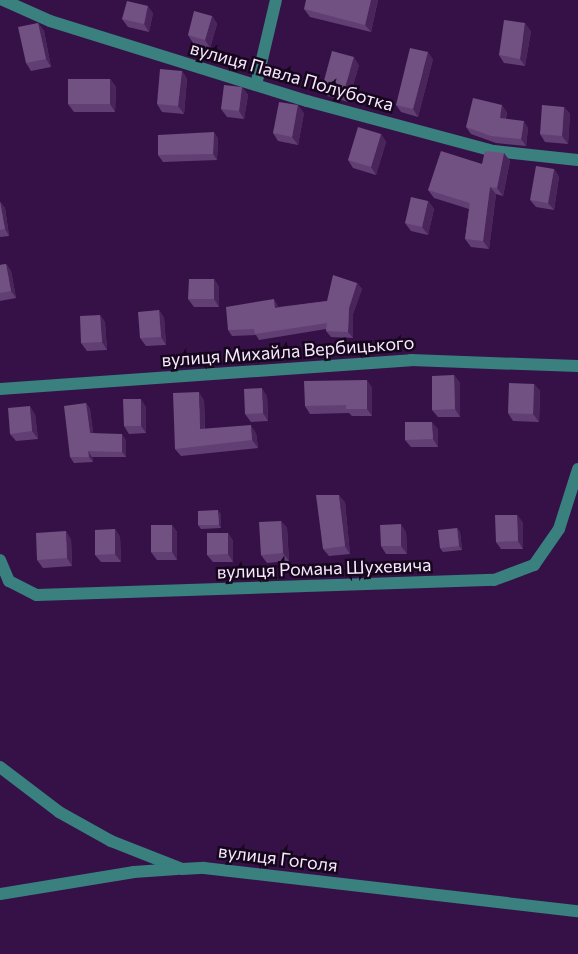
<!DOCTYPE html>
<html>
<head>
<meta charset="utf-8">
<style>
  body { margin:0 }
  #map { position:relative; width:578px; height:954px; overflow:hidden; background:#351147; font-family:Commissioner,sans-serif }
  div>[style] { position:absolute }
  .minor>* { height:12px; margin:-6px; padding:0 6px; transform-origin:6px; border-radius:6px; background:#39807e }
  .wall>* { inset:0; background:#613f74 }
  .shaded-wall>* { inset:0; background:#49255b }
  .building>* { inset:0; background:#715182 }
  span { translate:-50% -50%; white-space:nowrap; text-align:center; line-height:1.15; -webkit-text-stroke:5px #16071d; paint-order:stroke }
  .street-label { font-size:18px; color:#f7eaff }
</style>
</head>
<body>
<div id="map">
  <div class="minor">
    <i style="left:3px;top:0;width:51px;rotate:24.1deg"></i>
    <i style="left:50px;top:21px;width:269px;rotate:17.3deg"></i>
    <i style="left:307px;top:101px;width:194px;rotate:15deg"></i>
    <i style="left:494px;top:151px;width:84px;rotate:6.1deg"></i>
    <i style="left:256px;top:85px;width:87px;rotate:-76.8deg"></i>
    <i style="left:0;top:389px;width:412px;rotate:-4deg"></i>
    <i style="left:411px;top:360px;width:167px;rotate:2.1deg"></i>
    <i style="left:0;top:560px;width:23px;rotate:67deg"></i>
    <i style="left:9px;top:581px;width:31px;rotate:27deg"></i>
    <i style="left:37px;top:595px;width:457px;rotate:-1.9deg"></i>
    <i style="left:494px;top:580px;width:43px;rotate:-20.6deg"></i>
    <i style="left:534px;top:565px;width:44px;rotate:-55.2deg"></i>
    <i style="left:559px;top:529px;width:63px;rotate:-72.4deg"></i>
    <i style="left:0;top:767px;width:74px;rotate:37.3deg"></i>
    <i style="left:59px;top:812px;width:60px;rotate:29.1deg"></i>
    <i style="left:111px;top:841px;width:76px;rotate:21.5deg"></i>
    <i style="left:182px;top:869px;width:22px;rotate:-3deg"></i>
    <i style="left:204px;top:868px;width:376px;rotate:6.6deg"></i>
    <i style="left:0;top:894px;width:136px;rotate:-9.3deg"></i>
    <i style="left:134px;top:872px;width:43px;rotate:-4deg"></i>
  </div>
  <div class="wall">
    <i style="clip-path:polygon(378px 0,371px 32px,310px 17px,304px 9px)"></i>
    <i style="clip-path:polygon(153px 13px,149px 32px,128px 27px,122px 19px)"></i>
    <i style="clip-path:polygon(212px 16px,217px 24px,210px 48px,193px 43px,188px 35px)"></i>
    <i style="clip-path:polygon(38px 23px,44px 31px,51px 67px,31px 71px,26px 63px)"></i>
    <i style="clip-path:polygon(531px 31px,525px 66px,504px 63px,499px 55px)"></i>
    <i style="clip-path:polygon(433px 59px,418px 117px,401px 112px,396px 105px)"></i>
    <i style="clip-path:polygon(359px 65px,348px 102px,327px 96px,322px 88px)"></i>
    <i style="clip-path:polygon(182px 71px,187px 79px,184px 114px,162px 112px,157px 104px)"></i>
    <i style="clip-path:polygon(110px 79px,116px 87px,115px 112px,74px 112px,68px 104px)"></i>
    <i style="clip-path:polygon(242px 87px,248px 95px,244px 119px,227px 117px,221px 109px)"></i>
    <i style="clip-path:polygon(564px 107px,570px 114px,568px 144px,545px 142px,540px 134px)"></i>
    <i style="clip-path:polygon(507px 112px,506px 119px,528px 128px,526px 146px,496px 143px,471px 134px,466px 127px)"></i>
    <i style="clip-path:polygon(304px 113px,298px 145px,278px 141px,273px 133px)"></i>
    <i style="clip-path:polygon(214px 132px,218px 139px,217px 160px,163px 162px,158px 155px)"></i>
    <i style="clip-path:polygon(381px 134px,386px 142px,376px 175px,353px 168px,348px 160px)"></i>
    <i style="clip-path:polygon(504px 153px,510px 161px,503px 196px,496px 194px,489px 249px,471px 247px,465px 239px,469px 209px,434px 198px,428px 190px)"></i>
    <i style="clip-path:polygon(554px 169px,559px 177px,554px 210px,536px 207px,530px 200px)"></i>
    <i style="clip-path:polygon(428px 201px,434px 209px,428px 235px,411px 231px,405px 223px)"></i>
    <i style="clip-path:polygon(0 202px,5px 208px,9px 236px,0 237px)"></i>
    <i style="clip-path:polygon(6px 264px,11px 271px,16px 298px,0 301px,0 265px)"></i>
    <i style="clip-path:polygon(214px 279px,219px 287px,219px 307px,194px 307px,188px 299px)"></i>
    <i style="clip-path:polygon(357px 283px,362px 289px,353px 314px,353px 338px,331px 337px,326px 331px,326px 329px,259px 340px,256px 335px,232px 336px,228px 330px,278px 306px,278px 307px,327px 301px)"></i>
    <i style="clip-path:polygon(159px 310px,164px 318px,166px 345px,146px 346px,140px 338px)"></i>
    <i style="clip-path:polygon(100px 315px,105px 322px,107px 350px,87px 351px,81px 343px)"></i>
    <i style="clip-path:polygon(454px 375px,460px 383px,460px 417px,438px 417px,432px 410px)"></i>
    <i style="clip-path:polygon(534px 384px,540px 391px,539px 422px,513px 421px,508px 413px)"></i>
    <i style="clip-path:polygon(372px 387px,372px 416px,352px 416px,349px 413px,310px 414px,305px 406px)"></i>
    <i style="clip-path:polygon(267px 396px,268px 421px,251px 422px,245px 414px)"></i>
    <i style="clip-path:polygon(204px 400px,205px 429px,256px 433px,258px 448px,181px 456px,175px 449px)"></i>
    <i style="clip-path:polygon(86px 403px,90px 409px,93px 433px,126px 440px,126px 457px,92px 457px,93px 462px,74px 463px,70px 457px)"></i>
    <i style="clip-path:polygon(146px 407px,146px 433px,129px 434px,124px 426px)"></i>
    <i style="clip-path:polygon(35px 414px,38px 439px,16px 441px,10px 434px)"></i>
    <i style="clip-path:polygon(438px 429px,438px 447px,411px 447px,405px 440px)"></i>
    <i style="clip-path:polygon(345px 502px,350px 554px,329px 556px,323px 549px)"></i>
    <i style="clip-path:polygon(221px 514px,221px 528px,201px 529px,198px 525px)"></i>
    <i style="clip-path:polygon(517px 515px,523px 523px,523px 549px,501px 549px,496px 542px)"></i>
    <i style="clip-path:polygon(281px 521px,287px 528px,289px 561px,267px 563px,261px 555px)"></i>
    <i style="clip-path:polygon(172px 525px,177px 532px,177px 560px,157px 560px,151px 552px)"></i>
    <i style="clip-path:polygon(457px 528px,460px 532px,462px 550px,443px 552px,440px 548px)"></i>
    <i style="clip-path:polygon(115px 529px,120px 537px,121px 562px,101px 562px,95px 555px)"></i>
    <i style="clip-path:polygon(406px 532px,407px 554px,386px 554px,381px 546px)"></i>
    <i style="clip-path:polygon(228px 533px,233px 541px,233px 562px,213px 562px,207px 555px)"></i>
    <i style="clip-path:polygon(71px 539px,72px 566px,43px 568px,37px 560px)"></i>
  </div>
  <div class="shaded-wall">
    <i style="clip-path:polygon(371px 0,378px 0,371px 32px,365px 25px)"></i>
    <i style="clip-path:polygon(148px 6px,153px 13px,149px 32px,144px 24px)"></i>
    <i style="clip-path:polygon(212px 16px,217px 24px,210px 48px,205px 40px)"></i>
    <i style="clip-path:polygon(38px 23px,44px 31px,51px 67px,46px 59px)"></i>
    <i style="clip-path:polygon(525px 23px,531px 31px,525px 66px,520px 59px)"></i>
    <i style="clip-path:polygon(428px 52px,433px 59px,418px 117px,413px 109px)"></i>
    <i style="clip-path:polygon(354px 57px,359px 65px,348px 102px,343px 94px)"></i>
    <i style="clip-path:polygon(182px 71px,187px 79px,184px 114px,178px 106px)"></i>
    <i style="clip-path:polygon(110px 79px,116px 87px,115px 112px,110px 104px)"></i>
    <i style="clip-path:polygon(242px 87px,248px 95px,244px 119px,239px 111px)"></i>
    <i style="clip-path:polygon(298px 105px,304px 113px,298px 145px,292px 137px)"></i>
    <i style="clip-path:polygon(502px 105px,507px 112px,504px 125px,500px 118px)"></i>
    <i style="clip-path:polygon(564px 107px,570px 114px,568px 144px,562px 136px)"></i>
    <i style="clip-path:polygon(524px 121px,528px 128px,526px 146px,521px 139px)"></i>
    <i style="clip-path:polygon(214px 132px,218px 139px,217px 160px,213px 154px)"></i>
    <i style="clip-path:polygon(381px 134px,386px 142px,376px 175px,371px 167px)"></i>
    <i style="clip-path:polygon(504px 153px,510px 161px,503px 196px,497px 188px)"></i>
    <i style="clip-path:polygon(554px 169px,559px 177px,554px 210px,548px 203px)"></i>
    <i style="clip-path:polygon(490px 187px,496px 194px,489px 249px,483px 241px)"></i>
    <i style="clip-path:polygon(0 201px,5px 208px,9px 236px,5px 229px)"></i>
    <i style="clip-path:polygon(428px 201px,434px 209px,428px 235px,422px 227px)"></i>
    <i style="clip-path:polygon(6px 264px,11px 271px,16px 298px,11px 291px)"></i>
    <i style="clip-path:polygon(214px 279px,219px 287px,219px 307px,214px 299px)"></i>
    <i style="clip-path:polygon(357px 283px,362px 289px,353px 314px,353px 338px,348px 332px,349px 308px)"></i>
    <i style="clip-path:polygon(274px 299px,278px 306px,279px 314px,275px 308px)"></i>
    <i style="clip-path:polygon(159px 310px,164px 318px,166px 345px,161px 337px)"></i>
    <i style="clip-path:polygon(100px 315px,105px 322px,107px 350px,102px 342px)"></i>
    <i style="clip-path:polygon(454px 375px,460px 383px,460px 417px,455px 409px)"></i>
    <i style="clip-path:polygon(367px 380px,372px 387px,372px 416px,367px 409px)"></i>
    <i style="clip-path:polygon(534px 384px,540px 391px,539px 422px,533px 414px)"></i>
    <i style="clip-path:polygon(262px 388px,267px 396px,268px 421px,263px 413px)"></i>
    <i style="clip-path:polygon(199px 392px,204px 400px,205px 437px,200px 429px)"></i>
    <i style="clip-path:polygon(141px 399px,146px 407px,146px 433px,141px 426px)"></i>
    <i style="clip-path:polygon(86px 403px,90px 409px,94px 439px,90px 433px)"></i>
    <i style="clip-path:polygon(30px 406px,35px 414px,38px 439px,32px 431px)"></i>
    <i style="clip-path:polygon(432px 422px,438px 429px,438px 447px,433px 439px)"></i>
    <i style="clip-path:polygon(251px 425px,256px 433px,258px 448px,252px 440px)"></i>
    <i style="clip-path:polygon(122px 434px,126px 440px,126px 457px,122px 452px)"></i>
    <i style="clip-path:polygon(88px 451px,92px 457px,93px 462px,89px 457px)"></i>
    <i style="clip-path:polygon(339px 495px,345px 502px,350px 554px,345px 546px)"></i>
    <i style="clip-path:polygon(218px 510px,221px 514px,221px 528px,219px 525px)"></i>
    <i style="clip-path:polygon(517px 515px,523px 523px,523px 549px,518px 541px)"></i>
    <i style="clip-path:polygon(281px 521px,287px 528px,289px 561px,283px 553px)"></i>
    <i style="clip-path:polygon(401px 524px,406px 532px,407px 554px,401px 546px)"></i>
    <i style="clip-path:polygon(172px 525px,177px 532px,177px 560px,172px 552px)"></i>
    <i style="clip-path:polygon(457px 528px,460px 532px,462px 550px,459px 546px)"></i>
    <i style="clip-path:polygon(115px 529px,120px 537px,121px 562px,115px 554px)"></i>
    <i style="clip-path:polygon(66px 531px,71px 539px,72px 566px,67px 558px)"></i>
    <i style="clip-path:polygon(228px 533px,233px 541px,233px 562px,228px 554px)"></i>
  </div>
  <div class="building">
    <i style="clip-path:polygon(306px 0,371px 0,365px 25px,304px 9px)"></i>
    <i style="clip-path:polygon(127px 1px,148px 6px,144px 24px,122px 19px)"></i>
    <i style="clip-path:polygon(194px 11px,212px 16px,205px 40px,188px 35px)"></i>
    <i style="clip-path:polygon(504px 20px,525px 23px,520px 59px,499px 55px)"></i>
    <i style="clip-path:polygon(38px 23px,46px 59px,26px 63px,18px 27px)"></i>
    <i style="clip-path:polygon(410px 48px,428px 52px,413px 109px,396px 105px)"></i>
    <i style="clip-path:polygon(332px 51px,354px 57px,343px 94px,322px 88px)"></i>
    <i style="clip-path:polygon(160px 69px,182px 71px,178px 106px,157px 104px)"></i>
    <i style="clip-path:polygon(68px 79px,110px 79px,110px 104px,68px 104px)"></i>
    <i style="clip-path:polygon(224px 85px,242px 87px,239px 111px,221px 109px)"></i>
    <i style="clip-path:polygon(473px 98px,502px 105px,500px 118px,524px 121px,521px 139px,491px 136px,466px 127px)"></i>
    <i style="clip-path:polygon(279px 102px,298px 105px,292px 137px,273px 133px)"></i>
    <i style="clip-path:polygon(542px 105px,564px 107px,562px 136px,540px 134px)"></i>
    <i style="clip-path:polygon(358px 127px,381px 134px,371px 167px,348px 160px)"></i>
    <i style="clip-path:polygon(214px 132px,213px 154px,158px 155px,158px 135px)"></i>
    <i style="clip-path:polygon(441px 151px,482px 164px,485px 151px,504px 153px,497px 188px,490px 187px,483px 241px,465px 239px,470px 203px,428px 190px)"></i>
    <i style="clip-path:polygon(536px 166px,554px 169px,548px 203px,530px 200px)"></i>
    <i style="clip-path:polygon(411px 197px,428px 201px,422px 227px,405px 223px)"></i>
    <i style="clip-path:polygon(0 202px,5px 229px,0 230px)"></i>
    <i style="clip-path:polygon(6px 264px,11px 291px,0 293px,0 265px)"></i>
    <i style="clip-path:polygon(333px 275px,357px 283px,349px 308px,348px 332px,326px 331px,327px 323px,255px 334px,254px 329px,228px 330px,226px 307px,274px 299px,275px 308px,327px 301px)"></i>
    <i style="clip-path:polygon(189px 279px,214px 279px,214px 299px,188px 299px)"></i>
    <i style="clip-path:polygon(159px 310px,161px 337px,140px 338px,138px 312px)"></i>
    <i style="clip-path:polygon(100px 315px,102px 342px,81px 343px,80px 316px)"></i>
    <i style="clip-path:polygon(454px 375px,455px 409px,432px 410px,432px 376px)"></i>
    <i style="clip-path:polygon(367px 380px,367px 409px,346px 409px,346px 405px,305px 406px,304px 381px)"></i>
    <i style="clip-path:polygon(509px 383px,534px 384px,533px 414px,508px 413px)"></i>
    <i style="clip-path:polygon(262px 388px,263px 413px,245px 414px,244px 389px)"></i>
    <i style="clip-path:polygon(199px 392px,200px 429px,251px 425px,252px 440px,175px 449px,173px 393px)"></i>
    <i style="clip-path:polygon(123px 399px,141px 399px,141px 426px,124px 426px)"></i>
    <i style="clip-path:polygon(86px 403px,90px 433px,122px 434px,122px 452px,88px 451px,89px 457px,70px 457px,64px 406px)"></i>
    <i style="clip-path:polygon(30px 406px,32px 431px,10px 434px,8px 408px)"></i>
    <i style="clip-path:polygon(405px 422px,432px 422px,433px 439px,405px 440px)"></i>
    <i style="clip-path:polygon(316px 495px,339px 495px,345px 546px,323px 549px)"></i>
    <i style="clip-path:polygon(218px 510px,219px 525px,198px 525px,198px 511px)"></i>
    <i style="clip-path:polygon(495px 515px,517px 515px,518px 541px,496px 542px)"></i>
    <i style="clip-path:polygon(281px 521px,283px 553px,261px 555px,259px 522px)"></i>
    <i style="clip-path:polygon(401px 524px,401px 546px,381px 546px,380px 525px)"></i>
    <i style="clip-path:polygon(151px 525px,172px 525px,172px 552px,151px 552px)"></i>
    <i style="clip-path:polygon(457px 528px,459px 546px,440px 548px,438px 530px)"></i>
    <i style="clip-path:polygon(115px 529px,115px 554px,95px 555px,95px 530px)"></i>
    <i style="clip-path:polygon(66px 531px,67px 558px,37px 560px,36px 533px)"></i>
    <i style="clip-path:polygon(207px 533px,228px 533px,228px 554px,207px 555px)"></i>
  </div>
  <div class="street-label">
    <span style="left:292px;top:76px;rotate:16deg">вулиця Павла Полуботка</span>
    <span style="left:288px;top:351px;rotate:-4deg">вулиця Михайла Вербицького</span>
    <span style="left:324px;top:568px;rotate:-2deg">вулиця Романа Шухевича</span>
    <span style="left:278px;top:858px;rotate:7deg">вулиця Гоголя</span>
  </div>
</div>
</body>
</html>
